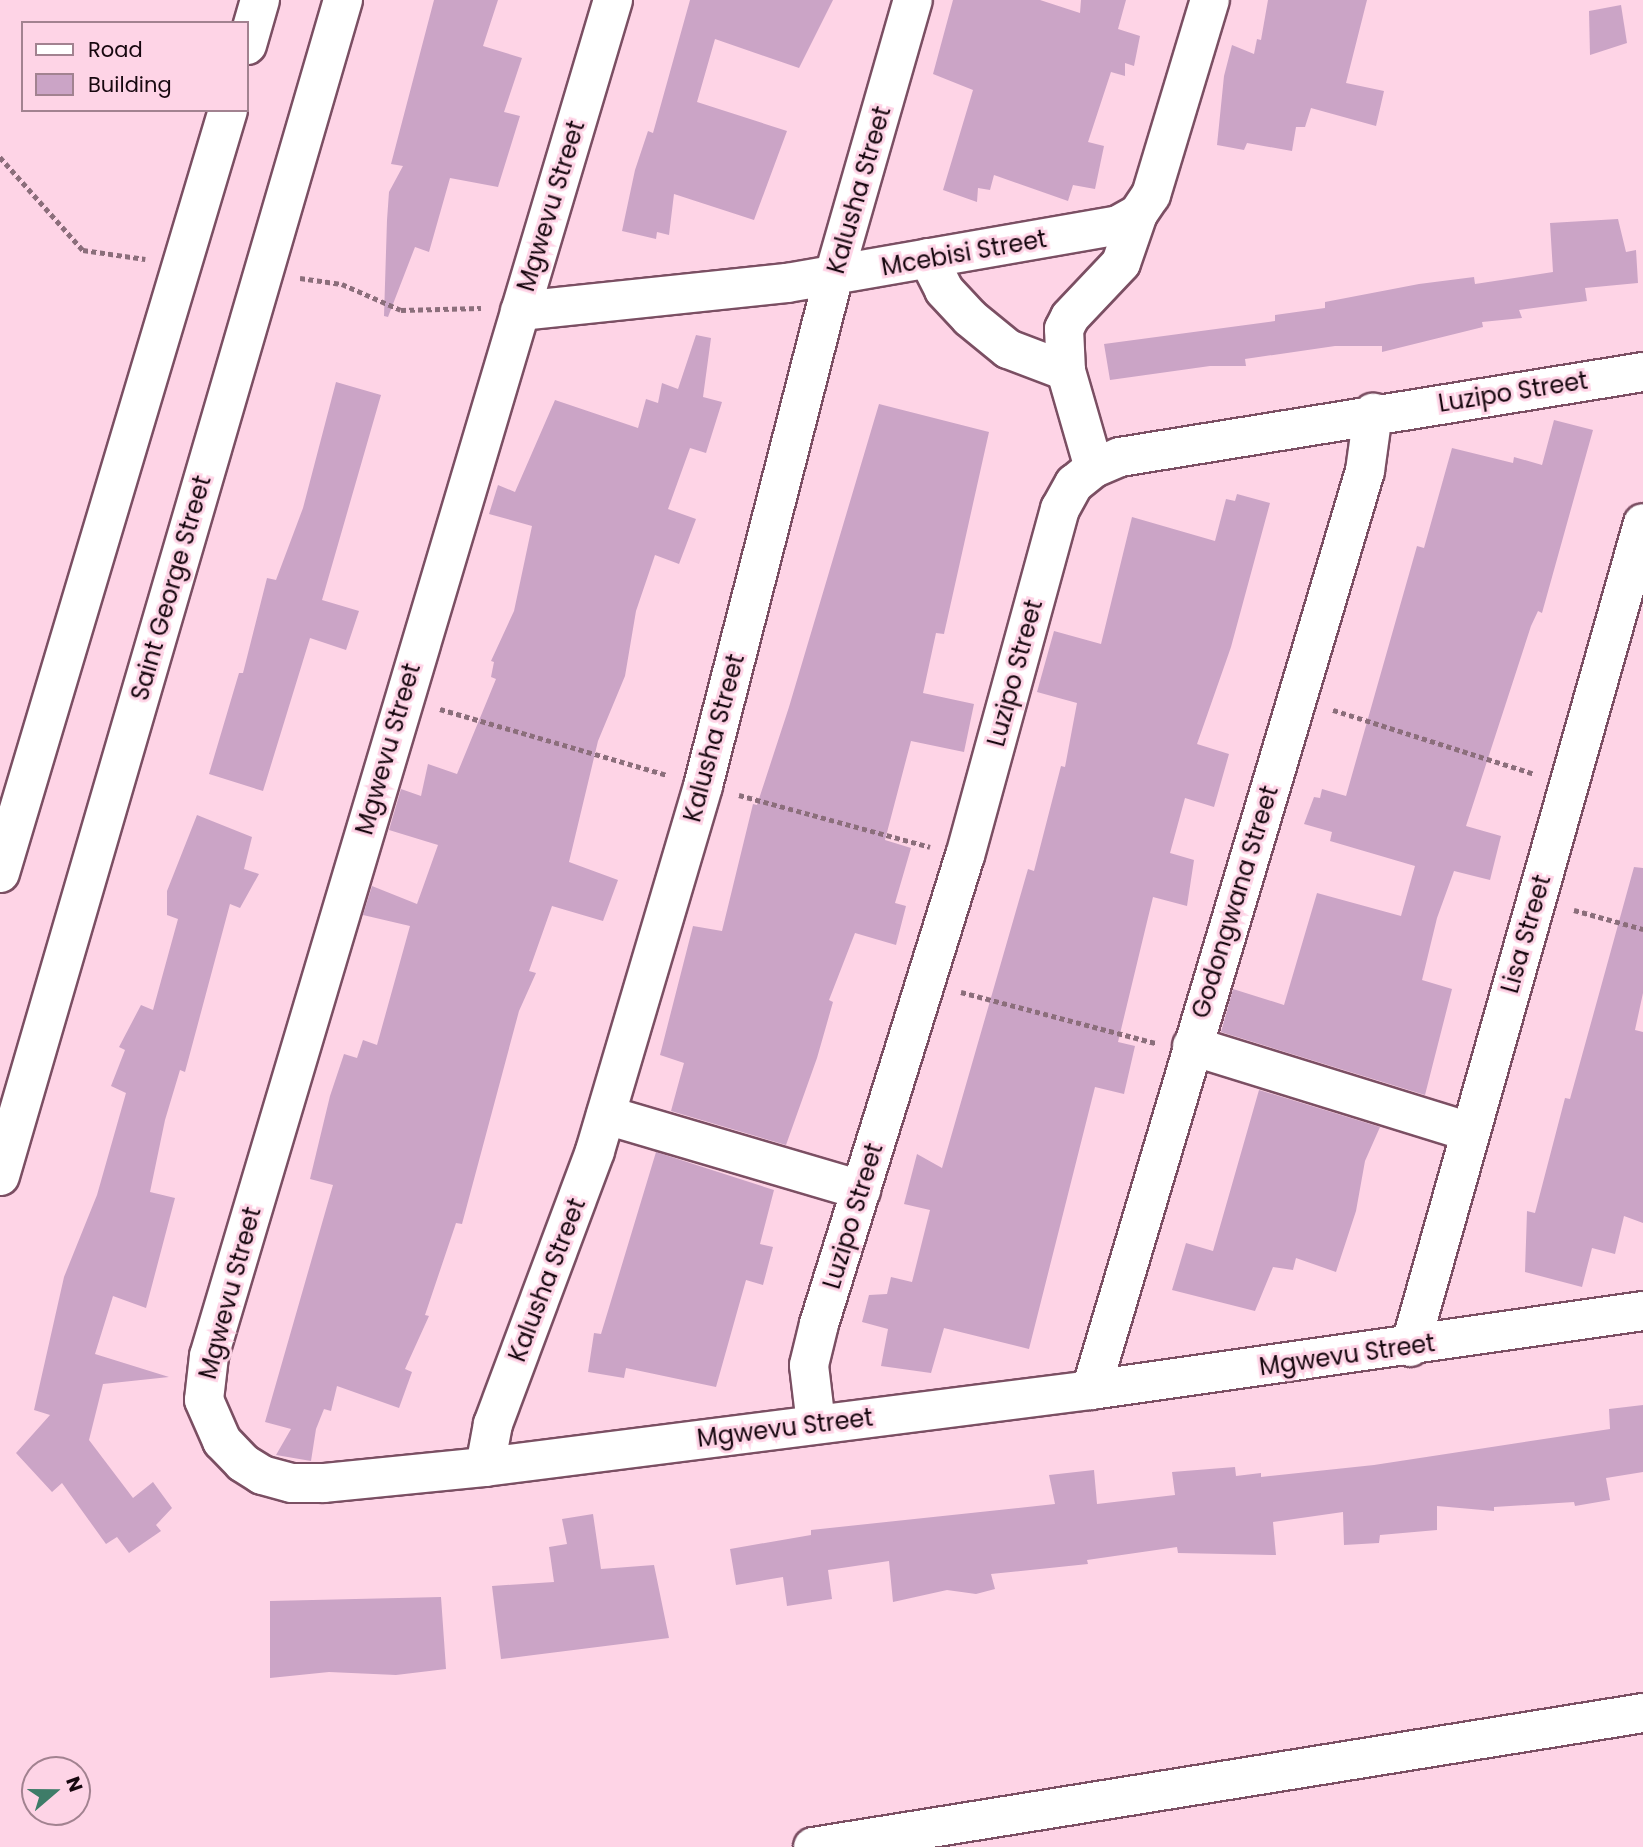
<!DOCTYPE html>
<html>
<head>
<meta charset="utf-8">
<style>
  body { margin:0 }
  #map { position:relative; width:1643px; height:1847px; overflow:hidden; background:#fed4e6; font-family:Poppins,sans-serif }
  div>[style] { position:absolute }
  .building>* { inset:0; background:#cba4c6 }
  .path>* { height:4.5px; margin-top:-2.25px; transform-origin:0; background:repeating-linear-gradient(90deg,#8b6e7b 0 5px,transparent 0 8.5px) }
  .roads { filter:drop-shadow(2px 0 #7b4f63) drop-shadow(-2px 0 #7b4f63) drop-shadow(0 2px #7b4f63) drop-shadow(0 -2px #7b4f63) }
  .street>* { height:38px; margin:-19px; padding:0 19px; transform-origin:19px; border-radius:19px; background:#fff }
  .secondary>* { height:38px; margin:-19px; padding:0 19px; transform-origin:19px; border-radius:19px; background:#fff }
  span { translate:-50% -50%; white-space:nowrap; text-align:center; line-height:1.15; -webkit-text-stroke:6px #fed4e6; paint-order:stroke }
  .street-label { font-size:24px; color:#17070f }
  .legend { position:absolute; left:21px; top:21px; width:228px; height:91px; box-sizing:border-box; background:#fed4e6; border:2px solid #a28290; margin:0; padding:9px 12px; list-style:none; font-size:21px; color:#17070f }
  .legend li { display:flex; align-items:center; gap:14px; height:35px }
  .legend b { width:35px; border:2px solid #a28290 }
  .north { position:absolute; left:21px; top:1756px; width:70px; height:70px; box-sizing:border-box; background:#fed4e6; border:2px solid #a28290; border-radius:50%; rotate:70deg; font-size:19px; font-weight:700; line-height:28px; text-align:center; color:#17070f }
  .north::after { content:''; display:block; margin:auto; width:24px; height:32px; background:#3e7c68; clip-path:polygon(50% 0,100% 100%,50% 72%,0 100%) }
</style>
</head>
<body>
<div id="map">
  <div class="building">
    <i style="clip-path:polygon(434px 0,498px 0,483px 46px,522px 58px,504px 112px,520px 116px,498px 187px,450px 178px,429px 252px,415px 247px,388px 317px,384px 316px,387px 220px,389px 192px,403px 166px,391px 164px)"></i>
    <i style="clip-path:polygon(690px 0,833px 0,799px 68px,715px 39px,697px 102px,787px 131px,754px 220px,674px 194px,669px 235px,657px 232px,656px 239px,622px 231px,635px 170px,648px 131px,653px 133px)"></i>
    <i style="clip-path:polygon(953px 0,1040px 0,1080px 13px,1081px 0,1126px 0,1118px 29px,1140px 36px,1134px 66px,1125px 63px,1125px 76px,1111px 72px,1088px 142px,1104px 146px,1095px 189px,1073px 185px,1068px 201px,994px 175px,990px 190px,978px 188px,977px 202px,943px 190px,973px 90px,933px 74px)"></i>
    <i style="clip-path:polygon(1268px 0,1367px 0,1346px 83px,1384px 91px,1376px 126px,1311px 108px,1305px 127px,1296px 127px,1292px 151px,1247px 143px,1244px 150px,1217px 145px,1224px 76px,1232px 45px,1254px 54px,1257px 39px,1261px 40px)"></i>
    <i style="clip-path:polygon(1621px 5px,1627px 43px,1590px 55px,1589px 11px)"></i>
    <i style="clip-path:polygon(1618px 219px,1626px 252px,1636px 250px,1638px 283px,1585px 288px,1587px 301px,1519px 310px,1522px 318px,1482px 322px,1483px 327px,1382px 352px,1382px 346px,1335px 346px,1245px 359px,1246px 366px,1210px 366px,1110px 380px,1104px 344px,1275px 321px,1275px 315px,1325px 308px,1325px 302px,1419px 284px,1474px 277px,1475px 284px,1553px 272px,1550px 223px)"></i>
    <i style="clip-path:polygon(696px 335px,711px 338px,703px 397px,722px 402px,706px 453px,690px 448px,668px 509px,696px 519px,679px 564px,655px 555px,636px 611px,625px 676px,598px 741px,569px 862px,618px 880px,603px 921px,552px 906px,529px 971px,536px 973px,519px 1011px,462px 1224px,456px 1223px,425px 1315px,429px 1316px,405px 1369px,412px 1372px,399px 1408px,337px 1386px,331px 1411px,324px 1409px,316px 1429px,311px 1461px,276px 1455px,291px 1429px,265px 1422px,333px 1185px,310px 1179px,330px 1096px,344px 1054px,357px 1058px,363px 1040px,377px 1045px,410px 926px,363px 915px,372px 886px,417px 904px,438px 845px,389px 830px,401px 789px,421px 796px,428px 764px,457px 774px,496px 679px,491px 677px,494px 662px,491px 661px,514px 611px,532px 526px,489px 514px,498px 485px,515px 492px,555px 400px,638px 428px,646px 399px,658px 403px,662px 383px,678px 389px)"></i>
    <i style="clip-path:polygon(336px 382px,381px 395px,322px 600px,359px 611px,346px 650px,310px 638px,263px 791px,209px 774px,239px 673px,243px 673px,267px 578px,276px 580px,303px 508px)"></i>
    <i style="clip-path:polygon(879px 404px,989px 432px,944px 634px,936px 633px,923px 693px,974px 704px,964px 752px,911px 741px,885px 840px,911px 848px,895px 903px,906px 906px,896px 945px,855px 933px,829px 1000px,833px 1002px,817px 1058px,786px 1145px,671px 1111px,684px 1063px,660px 1055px,693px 926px,722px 931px,753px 804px,757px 805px,789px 707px)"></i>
    <i style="clip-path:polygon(1554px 420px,1593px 430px,1542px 613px,1538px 611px,1531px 626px,1466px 826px,1501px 836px,1490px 880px,1454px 871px,1437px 918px,1422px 980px,1452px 989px,1425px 1095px,1221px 1032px,1233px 989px,1284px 1005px,1317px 893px,1401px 916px,1415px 866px,1330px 841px,1332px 832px,1304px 824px,1314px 797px,1320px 798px,1322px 789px,1346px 796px,1417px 546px,1424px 548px,1452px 448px,1513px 463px,1514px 457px,1542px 465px)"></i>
    <i style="clip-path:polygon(1237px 494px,1270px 503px,1231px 647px,1197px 744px,1229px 754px,1214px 807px,1185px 798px,1170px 853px,1194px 860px,1187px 906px,1153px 897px,1118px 1042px,1135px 1046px,1124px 1094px,1095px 1087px,1029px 1349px,944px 1328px,931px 1373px,881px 1366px,888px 1329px,862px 1322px,869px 1295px,887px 1294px,891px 1277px,912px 1282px,930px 1210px,904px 1204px,917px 1154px,942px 1168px,1028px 869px,1034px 871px,1061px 766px,1065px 767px,1077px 703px,1037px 692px,1054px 631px,1101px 644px,1132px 517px,1215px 541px,1226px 499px,1235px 501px)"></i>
    <i style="clip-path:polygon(197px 815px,252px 837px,244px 869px,259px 874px,240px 908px,230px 904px,185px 1072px,180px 1070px,165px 1120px,150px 1192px,175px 1198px,146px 1308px,113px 1296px,95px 1354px,169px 1377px,103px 1384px,89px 1440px,133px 1498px,153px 1482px,172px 1508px,156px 1525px,161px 1531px,129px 1553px,117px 1537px,106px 1544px,62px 1483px,52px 1492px,16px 1453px,50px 1415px,34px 1410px,64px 1277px,97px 1195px,126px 1093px,111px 1086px,125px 1050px,119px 1047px,141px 1005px,153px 1010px,178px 919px,167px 915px,167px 891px)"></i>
    <i style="clip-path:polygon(1634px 867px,1643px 868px,1643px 993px,1635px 1030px,1643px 1032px,1643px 1223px,1624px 1216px,1615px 1254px,1592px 1248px,1582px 1287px,1525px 1272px,1527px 1211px,1535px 1213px,1565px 1098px,1570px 1099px)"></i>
    <i style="clip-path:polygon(1259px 1090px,1380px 1127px,1365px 1161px,1356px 1211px,1336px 1272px,1296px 1258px,1293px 1270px,1273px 1267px,1255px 1311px,1172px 1290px,1186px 1243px,1213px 1251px)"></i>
    <i style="clip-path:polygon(656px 1152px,774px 1190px,760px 1244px,773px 1247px,763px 1285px,746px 1280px,716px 1387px,626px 1368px,624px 1378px,588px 1372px,594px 1333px,601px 1334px)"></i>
    <i style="clip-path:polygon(1643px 1405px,1643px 1472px,1606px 1478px,1610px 1500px,1575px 1506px,1574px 1502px,1494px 1507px,1494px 1511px,1437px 1506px,1437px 1530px,1380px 1535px,1379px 1543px,1344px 1545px,1343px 1512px,1273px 1522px,1276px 1555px,1178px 1553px,1177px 1547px,1087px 1560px,1088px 1564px,991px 1574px,995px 1589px,976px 1594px,947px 1590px,893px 1602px,889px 1561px,828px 1570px,832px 1599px,787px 1606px,783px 1577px,736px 1585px,730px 1549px,811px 1535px,811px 1530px,1055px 1504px,1049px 1475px,1094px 1470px,1097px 1504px,1175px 1495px,1172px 1472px,1235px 1467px,1236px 1476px,1261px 1473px,1261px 1477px,1374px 1465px,1610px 1429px,1609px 1409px)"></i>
    <i style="clip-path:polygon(593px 1514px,601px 1569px,654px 1565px,669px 1638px,501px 1659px,492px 1586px,554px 1582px,549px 1547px,567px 1544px,562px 1519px)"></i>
    <i style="clip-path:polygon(441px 1597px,446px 1669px,396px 1675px,329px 1672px,270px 1678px,270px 1601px)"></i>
  </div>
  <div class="path">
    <i style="left:0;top:157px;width:125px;rotate:48.3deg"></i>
    <i style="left:83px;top:250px;width:63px;rotate:8.3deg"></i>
    <i style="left:300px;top:278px;width:42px;rotate:8.1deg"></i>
    <i style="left:342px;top:284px;width:64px;rotate:23.8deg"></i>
    <i style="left:401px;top:310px;width:80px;rotate:-1.4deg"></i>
    <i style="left:440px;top:709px;width:236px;rotate:16.2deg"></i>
    <i style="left:1333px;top:710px;width:212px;rotate:17.6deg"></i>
    <i style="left:739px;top:795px;width:198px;rotate:15.2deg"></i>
    <i style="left:1574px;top:910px;width:72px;rotate:15.4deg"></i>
    <i style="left:961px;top:992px;width:202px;rotate:14.7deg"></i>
  </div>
  <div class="roads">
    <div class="street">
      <i style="left:613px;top:0;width:1415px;rotate:106.59deg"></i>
      <i style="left:209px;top:1356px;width:44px;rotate:96.5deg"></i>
      <i style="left:204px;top:1400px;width:45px;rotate:66.3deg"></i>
      <i style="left:222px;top:1441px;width:30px;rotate:46deg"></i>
      <i style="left:243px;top:1463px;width:22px;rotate:32deg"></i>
      <i style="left:262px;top:1475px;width:31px;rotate:15deg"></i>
      <i style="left:292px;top:1483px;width:32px"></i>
      <i style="left:324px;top:1483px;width:162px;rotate:-5.7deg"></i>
      <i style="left:485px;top:1467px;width:611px;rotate:-7.24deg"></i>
      <i style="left:1091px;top:1390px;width:558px;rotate:-8.14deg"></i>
      <i style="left:928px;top:258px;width:36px;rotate:63deg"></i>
      <i style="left:944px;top:290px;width:38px;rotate:47deg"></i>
      <i style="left:970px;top:318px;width:49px;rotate:39.2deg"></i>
      <i style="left:1008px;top:349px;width:62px;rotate:20.8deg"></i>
      <i style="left:520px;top:311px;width:268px;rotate:-6deg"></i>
      <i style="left:787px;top:283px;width:336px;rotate:-9.9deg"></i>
      <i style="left:1118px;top:225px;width:23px;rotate:-29deg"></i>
      <i style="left:1138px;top:214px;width:23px;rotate:-56deg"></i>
      <i style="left:1151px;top:195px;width:204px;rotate:-73.2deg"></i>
      <i style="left:1094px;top:468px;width:101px;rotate:-106.1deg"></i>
      <i style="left:1066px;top:371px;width:42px;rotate:-92.7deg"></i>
      <i style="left:1064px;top:329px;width:13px;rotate:-63deg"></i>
      <i style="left:1070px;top:317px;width:74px;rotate:-46.6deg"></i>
      <i style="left:1121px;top:263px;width:52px;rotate:-70.9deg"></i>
      <i style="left:1192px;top:1046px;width:290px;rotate:17.2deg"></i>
      <i style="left:606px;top:1115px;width:266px;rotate:16.4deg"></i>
      <i style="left:1410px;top:1347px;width:856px;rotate:-74.21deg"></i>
      <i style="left:1091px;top:1390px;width:959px;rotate:-73.4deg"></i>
      <i style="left:1365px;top:471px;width:59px;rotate:-82.1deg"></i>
      <i style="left:816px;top:1424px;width:59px;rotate:-96.8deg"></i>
      <i style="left:809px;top:1365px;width:42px;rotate:-76.3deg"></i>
      <i style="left:819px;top:1324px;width:490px;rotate:-72.7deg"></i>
      <i style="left:965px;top:856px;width:360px;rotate:-74.7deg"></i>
      <i style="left:1060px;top:509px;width:29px;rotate:-61deg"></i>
      <i style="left:1074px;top:484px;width:26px;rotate:-39deg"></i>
      <i style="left:1094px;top:468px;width:28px;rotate:-23deg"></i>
      <i style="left:1120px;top:457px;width:530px;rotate:-9.23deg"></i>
      <i style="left:485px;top:1467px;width:44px;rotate:-79.5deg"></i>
      <i style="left:493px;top:1424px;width:291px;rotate:-69.5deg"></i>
      <i style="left:595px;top:1151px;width:381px;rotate:-73.5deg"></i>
      <i style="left:703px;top:786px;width:528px;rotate:-75.62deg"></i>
      <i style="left:834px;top:275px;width:286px;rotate:-74deg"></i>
    </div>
    <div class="secondary">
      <i style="left:247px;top:45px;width:47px;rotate:-73.9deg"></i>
      <i style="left:0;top:873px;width:796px;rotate:-73.36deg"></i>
      <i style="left:0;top:1176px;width:1225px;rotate:-73.74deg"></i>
      <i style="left:813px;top:1847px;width:841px;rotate:-9.17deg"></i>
    </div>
  </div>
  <div class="street-label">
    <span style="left:859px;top:190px;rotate:-74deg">Kalusha Street</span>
    <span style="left:551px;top:206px;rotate:-73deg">Mgwevu Street</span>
    <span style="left:964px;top:253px;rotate:-10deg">Mcebisi Street</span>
    <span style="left:1513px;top:392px;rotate:-9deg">Luzipo Street</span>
    <span style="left:171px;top:588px;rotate:-74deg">Saint George Street</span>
    <span style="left:1015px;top:673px;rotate:-75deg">Luzipo Street</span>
    <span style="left:714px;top:738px;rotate:-75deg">Kalusha Street</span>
    <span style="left:388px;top:749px;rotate:-74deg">Mgwevu Street</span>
    <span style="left:1235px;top:902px;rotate:-73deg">Godongwana Street</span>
    <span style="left:1526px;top:934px;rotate:-74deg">Lisa Street</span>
    <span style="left:853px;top:1216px;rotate:-73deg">Luzipo Street</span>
    <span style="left:547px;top:1280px;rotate:-69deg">Kalusha Street</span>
    <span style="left:230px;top:1293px;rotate:-75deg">Mgwevu Street</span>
    <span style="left:1347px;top:1355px;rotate:-8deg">Mgwevu Street</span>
    <span style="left:785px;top:1428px;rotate:-7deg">Mgwevu Street</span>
  </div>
  <ul class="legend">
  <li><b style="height:9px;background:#fff"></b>Road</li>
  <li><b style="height:19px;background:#cba4c6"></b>Building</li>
  </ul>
  <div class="north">N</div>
</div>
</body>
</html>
